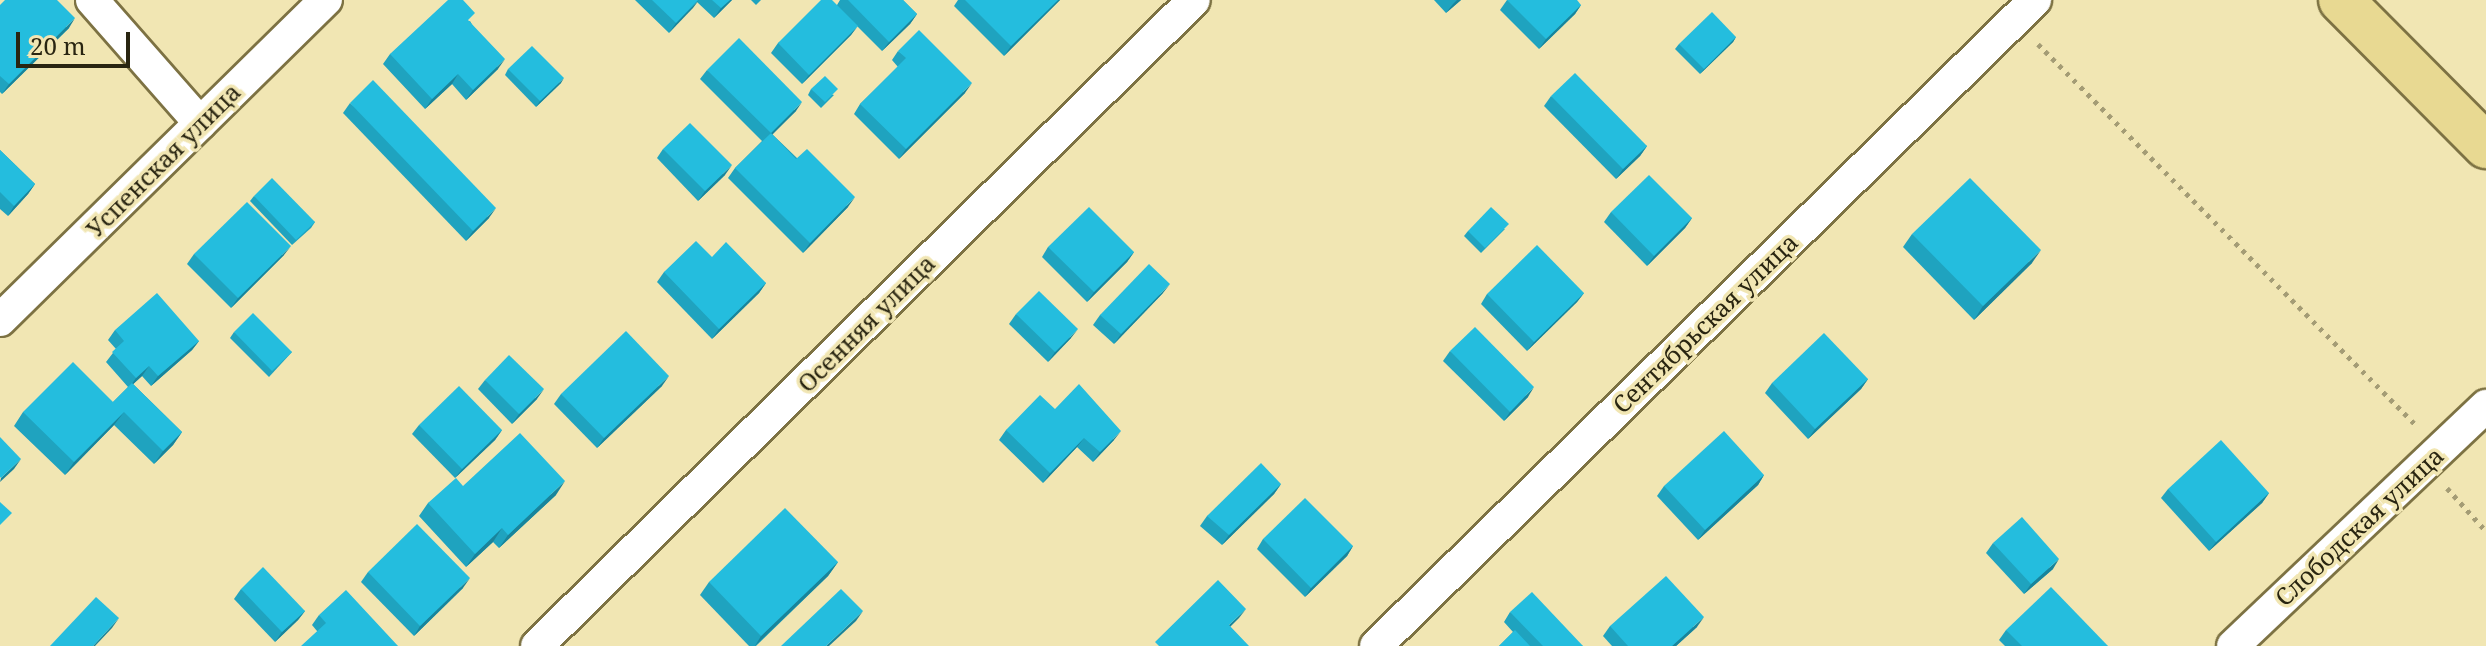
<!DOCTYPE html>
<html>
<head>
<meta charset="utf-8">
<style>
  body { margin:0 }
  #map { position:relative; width:2486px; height:646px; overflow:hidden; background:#f1e6b3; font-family:"Noto Serif",serif }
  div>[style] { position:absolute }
  .path>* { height:5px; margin-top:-2.5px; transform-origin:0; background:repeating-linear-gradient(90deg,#a49c75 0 4px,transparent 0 10px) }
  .roads { filter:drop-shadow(2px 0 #7d7243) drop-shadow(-2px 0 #7d7243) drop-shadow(0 2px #7d7243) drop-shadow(0 -2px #7d7243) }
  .minor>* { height:32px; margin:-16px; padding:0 16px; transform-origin:16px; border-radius:16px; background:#fff }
  .primary>* { height:44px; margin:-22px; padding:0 22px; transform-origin:22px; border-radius:22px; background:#e8d992 }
  .wall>* { inset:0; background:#1fa3bf }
  .shaded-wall>* { inset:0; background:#19849b }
  .building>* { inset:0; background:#24bdde }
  span { translate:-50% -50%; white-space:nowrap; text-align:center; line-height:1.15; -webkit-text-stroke:7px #f1e6b3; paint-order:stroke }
  .street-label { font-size:24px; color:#292511 }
  .scale { position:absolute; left:16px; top:32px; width:114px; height:36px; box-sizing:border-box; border:4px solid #292511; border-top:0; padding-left:10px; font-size:24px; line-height:28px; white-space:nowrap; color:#292511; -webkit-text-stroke:6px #f1e6b3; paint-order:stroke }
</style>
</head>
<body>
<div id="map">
  <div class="path">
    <i style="left:2038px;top:44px;width:538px;rotate:45.23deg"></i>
    <i style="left:2447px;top:488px;width:58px;rotate:47.8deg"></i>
  </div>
  <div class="roads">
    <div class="minor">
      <i style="left:92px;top:0;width:164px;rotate:48.7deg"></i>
      <i style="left:0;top:320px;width:457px;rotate:-44.5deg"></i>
      <i style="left:537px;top:646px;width:921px;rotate:-44.52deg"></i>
      <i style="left:1376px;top:646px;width:923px;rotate:-44.43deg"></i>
      <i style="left:2233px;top:646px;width:349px;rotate:-43.5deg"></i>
    </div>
    <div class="primary">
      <i style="left:2341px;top:0;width:206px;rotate:45.2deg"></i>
    </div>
  </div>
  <div class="wall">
    <i style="clip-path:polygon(635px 0,732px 0,714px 18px,697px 2px,669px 33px)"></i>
    <i style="clip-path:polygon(751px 0,761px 0,756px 5px)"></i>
    <i style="clip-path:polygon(840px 0,903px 0,917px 14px,910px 24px,882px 51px,857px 26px,851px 35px,802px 84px,771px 53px,778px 43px,837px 5px)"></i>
    <i style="clip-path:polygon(958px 0,1060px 0,1004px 56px,954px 6px)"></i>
    <i style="clip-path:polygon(1434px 0,1461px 0,1446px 13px)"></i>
    <i style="clip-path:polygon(1507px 0,1581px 5px,1575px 14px,1539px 49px,1500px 10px)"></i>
    <i style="clip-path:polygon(0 5px,69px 28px,2px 94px,0 92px)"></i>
    <i style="clip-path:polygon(470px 21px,498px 69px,466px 100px,452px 84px,425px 109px,383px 64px,390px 54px)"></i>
    <i style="clip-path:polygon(1736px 37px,1733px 42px,1700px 74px,1675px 49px,1679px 44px)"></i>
    <i style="clip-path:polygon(898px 51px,965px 93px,899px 159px,854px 114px,860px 104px,898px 67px,892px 60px)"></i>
    <i style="clip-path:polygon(508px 69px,561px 83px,536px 107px,505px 75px)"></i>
    <i style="clip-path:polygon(707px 70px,796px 111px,772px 134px,848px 207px,803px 253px,728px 178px,735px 168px,762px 141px,700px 79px)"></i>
    <i style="clip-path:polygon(811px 89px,834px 95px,821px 108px,808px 95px)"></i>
    <i style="clip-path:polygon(1551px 96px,1647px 146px,1640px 156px,1616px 179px,1544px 106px)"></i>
    <i style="clip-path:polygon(350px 103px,489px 218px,466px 241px,343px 113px)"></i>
    <i style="clip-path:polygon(663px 149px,725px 175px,698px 201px,657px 158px)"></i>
    <i style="clip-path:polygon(0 150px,35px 184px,28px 194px,8px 216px,0 209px)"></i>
    <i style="clip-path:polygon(254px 196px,315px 222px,311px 228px,292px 245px,250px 201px)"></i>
    <i style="clip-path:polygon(1611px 212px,1692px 218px,1685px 228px,1647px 266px,1604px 222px)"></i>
    <i style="clip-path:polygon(1505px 229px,1481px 253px,1464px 236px,1468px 231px)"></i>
    <i style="clip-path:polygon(1912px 234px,2032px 263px,1974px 320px,1903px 247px)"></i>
    <i style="clip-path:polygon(1048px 247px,1134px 252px,1127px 262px,1087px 302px,1042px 257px)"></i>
    <i style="clip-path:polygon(194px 254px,284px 255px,231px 308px,187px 264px)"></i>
    <i style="clip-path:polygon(712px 257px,766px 283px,759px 293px,712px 339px,657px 282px,664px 272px)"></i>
    <i style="clip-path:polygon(1163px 293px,1114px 344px,1093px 325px,1100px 315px)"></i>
    <i style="clip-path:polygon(1584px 293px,1577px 302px,1527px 351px,1481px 304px,1487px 294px)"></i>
    <i style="clip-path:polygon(1016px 314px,1071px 338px,1048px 362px,1009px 324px)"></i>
    <i style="clip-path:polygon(115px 330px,199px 341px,192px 350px,151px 386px,142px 376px,133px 384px,182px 432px,173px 445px,154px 464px,114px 425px,65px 475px,14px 426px,23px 412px,113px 402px,128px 387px,106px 362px,116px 349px,108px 340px)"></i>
    <i style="clip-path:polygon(234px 332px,292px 352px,269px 377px,230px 338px)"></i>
    <i style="clip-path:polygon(1450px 351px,1528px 397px,1504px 421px,1443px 361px)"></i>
    <i style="clip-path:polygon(1868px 379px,1861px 389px,1808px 439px,1765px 393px,1772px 383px)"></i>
    <i style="clip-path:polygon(485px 380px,537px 399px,512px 424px,478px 389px)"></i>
    <i style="clip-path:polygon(662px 386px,597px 448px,554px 404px,561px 394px)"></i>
    <i style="clip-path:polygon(1055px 409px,1114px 440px,1093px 462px,1077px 447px,1043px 483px,999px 440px,1006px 430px)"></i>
    <i style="clip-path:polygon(419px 425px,502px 430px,495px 440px,455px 478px,412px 434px)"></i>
    <i style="clip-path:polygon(1764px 475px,1758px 485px,1698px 540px,1657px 496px,1664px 486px)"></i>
    <i style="clip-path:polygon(1281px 484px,1274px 494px,1222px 545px,1200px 526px,1207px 516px)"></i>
    <i style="clip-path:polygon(463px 486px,556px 495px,499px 548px,493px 542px,466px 567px,419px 516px,428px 503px)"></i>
    <i style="clip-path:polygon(2168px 489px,2269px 493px,2262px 503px,2209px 551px,2161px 498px)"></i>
    <i style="clip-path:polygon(1263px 539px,1353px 546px,1347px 556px,1305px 597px,1257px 549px)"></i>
    <i style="clip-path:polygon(1993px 543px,2053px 569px,2024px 594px,1986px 553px)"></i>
    <i style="clip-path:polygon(838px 562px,828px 576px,756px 646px,749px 646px,700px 595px,709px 582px)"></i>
    <i style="clip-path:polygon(368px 572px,463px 588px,414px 636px,361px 582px)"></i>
    <i style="clip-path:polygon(241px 589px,305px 611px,298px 620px,275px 642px,234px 599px)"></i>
    <i style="clip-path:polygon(1510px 612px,1583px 646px,1499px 646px,1513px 632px,1504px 622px)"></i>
    <i style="clip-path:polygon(319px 615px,398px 646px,317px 631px,312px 625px)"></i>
    <i style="clip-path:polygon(1610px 626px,1697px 627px,1676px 646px,1612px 646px,1603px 636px)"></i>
    <i style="clip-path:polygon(2006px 630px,2108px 646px,2005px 646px,1999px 640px)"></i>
  </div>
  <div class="shaded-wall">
    <i style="clip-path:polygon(699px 0,693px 8px,669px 33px,676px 23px)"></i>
    <i style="clip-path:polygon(730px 0,732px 0,714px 18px,721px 8px)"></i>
    <i style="clip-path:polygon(1058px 0,1060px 0,1004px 56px,1011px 46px)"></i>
    <i style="clip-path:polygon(1457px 0,1461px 0,1446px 13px,1453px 4px)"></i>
    <i style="clip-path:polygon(1581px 5px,1575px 14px,1539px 49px,1546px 39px)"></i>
    <i style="clip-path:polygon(917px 14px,910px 24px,882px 51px,889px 42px)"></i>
    <i style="clip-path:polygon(75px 18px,69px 28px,2px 94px,9px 84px)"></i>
    <i style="clip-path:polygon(858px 26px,851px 35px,802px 84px,809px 75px)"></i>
    <i style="clip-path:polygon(1736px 37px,1733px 42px,1700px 74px,1704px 69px)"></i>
    <i style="clip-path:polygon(505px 59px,498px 69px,466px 100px,473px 90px)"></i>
    <i style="clip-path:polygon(458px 74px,452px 84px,425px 109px,432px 99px)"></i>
    <i style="clip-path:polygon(564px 78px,561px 83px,536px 107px,540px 101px)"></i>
    <i style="clip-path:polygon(972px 83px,965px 93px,899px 159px,906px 149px)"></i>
    <i style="clip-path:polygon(802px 102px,796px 111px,764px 143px,771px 133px)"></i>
    <i style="clip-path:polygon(1647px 146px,1640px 156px,1616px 179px,1623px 169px)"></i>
    <i style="clip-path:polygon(732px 165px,725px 175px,698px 201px,705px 191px)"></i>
    <i style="clip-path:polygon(35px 184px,28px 194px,8px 216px,14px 206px)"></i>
    <i style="clip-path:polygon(855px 197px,848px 207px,803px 253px,810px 243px)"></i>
    <i style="clip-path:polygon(496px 208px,489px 218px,466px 241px,473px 231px)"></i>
    <i style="clip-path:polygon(1692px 218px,1685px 228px,1647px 266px,1654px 256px)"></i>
    <i style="clip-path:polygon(291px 246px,284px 255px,231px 308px,238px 298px)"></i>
    <i style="clip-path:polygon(2041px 250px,2032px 263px,1974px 320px,1983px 306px)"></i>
    <i style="clip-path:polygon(1134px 252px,1127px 262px,1087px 302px,1094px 292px)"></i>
    <i style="clip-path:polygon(766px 283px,759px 293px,712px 339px,719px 329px)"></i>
    <i style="clip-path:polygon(1170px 284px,1163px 293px,1114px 344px,1121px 334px)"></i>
    <i style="clip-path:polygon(1584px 293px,1577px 302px,1527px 351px,1534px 342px)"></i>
    <i style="clip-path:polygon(1078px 329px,1071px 338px,1048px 362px,1055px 352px)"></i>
    <i style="clip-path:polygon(199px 341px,192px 350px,151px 386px,158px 376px)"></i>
    <i style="clip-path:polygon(149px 366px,142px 376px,129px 388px,136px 378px)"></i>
    <i style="clip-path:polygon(669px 376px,662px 386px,597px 448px,604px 438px)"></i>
    <i style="clip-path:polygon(1868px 379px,1861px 389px,1808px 439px,1815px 429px)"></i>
    <i style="clip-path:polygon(1534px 387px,1528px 397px,1504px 421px,1510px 412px)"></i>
    <i style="clip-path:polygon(544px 389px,537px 399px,512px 424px,519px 414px)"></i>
    <i style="clip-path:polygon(124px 412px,114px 425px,65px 475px,74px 462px)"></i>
    <i style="clip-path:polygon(502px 430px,495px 440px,455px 478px,462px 469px)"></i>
    <i style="clip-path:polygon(1121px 431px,1114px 440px,1093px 462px,1100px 452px)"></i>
    <i style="clip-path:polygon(182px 432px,173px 445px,154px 464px,163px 451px)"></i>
    <i style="clip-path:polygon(1084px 438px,1077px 447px,1043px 483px,1050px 473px)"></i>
    <i style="clip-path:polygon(21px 459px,14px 469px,0 482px,1px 478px)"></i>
    <i style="clip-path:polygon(1764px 475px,1758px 485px,1698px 540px,1705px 530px)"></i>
    <i style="clip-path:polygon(565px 481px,556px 495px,499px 548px,508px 535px)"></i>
    <i style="clip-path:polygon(1281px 484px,1274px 494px,1222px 545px,1229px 535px)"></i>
    <i style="clip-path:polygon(2269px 493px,2262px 503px,2209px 551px,2216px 542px)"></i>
    <i style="clip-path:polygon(502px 528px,493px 542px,466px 567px,475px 554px)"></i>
    <i style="clip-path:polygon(1353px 546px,1347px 556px,1305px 597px,1311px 588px)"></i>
    <i style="clip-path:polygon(2059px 559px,2053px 569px,2024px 594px,2031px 584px)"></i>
    <i style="clip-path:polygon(838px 562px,828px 576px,755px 646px,761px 636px)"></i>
    <i style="clip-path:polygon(470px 578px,463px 588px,414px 636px,420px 626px)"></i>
    <i style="clip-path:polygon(1246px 609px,1239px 618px,1222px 635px,1229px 625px)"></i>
    <i style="clip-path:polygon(305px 611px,298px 620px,275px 642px,282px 632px)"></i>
    <i style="clip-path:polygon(863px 611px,856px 621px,829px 646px,826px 646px)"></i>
    <i style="clip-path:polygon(1704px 617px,1697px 627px,1676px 646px,1672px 646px)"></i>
    <i style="clip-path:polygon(119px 618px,112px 628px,95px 646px,93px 646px)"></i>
  </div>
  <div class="building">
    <i style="clip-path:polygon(5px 0,57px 0,75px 18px,9px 84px,0 76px,0 5px)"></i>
    <i style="clip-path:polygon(448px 0,463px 0,475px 13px,468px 20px,505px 59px,473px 90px,458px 74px,432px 99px,390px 54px)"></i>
    <i style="clip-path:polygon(652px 0,698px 0,676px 23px)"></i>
    <i style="clip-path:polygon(712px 0,730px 0,721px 8px)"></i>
    <i style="clip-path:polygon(821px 0,832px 0,858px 26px,809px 75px,778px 43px)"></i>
    <i style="clip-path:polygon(848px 0,903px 0,917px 14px,889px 42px)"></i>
    <i style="clip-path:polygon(965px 0,1058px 0,1011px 46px)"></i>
    <i style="clip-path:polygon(1507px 0,1577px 0,1581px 5px,1546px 39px)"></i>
    <i style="clip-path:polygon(1712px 12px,1736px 37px,1704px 69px,1679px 44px)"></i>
    <i style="clip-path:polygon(919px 30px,972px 83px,906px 149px,860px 104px,906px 58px,898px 51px)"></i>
    <i style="clip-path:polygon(739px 38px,802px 102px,771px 133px,707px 70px)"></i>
    <i style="clip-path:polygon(532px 46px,564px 78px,540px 101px,508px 69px)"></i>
    <i style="clip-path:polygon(1575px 73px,1647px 146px,1623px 169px,1551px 96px)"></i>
    <i style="clip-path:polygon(825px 76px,838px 89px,825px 102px,811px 89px)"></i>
    <i style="clip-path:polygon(373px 80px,496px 208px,473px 231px,350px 103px)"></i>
    <i style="clip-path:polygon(690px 123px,732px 165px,705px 191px,663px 149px)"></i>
    <i style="clip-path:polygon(771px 133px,796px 159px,807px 149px,855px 197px,810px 243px,735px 168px)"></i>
    <i style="clip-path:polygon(0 150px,35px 184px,14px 206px,0 192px)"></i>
    <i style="clip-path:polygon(1649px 175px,1692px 218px,1654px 256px,1611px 212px)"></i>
    <i style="clip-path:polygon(272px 178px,315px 222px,296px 240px,254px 196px)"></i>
    <i style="clip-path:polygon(1970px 178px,2041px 250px,1983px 306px,1912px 234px)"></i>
    <i style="clip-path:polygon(247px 202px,291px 246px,238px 298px,194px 254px)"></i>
    <i style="clip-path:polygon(1089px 207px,1134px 252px,1094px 292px,1048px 247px)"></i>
    <i style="clip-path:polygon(1491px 207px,1509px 224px,1485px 248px,1468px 231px)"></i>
    <i style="clip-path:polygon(696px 241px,712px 257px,726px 242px,766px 283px,719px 329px,664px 272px)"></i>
    <i style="clip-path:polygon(1537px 245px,1584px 293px,1534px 342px,1487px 294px)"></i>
    <i style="clip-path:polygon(1149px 264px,1170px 284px,1121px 334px,1100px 315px)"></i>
    <i style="clip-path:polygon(1039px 291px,1078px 329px,1055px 352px,1016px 314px)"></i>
    <i style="clip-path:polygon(157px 293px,199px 341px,158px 376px,149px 366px,136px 378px,112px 352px,124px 341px,115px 330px)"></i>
    <i style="clip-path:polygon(253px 313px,292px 352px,272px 371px,234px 332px)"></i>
    <i style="clip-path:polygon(1475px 327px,1534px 387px,1510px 412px,1450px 351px)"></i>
    <i style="clip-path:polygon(626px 331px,669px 376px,604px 438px,561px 394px)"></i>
    <i style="clip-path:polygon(1824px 333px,1868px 379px,1815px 429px,1772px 383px)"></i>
    <i style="clip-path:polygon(509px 355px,544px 389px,519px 414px,485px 380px)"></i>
    <i style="clip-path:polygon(73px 362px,113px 402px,132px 383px,182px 432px,163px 451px,124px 412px,74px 462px,23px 412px)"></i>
    <i style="clip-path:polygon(1079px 384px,1121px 431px,1100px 452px,1084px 438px,1050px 473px,1006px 430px,1040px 395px,1055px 409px)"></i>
    <i style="clip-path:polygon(459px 386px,502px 430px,462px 469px,419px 425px)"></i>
    <i style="clip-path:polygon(1724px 431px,1764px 475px,1705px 530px,1664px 486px)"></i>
    <i style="clip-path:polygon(520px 433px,565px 481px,508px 535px,502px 528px,475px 554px,428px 503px,456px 478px,463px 486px)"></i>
    <i style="clip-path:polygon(0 437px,21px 459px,1px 478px,0 477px)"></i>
    <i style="clip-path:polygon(2221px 440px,2269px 493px,2216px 542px,2168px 489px)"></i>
    <i style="clip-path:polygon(1261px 463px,1281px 484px,1229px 535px,1207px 516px)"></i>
    <i style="clip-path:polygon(1305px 498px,1353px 546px,1311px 588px,1263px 539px)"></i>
    <i style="clip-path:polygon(0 502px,12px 513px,0 525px)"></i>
    <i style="clip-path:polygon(785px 508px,838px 562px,761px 636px,709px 582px)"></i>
    <i style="clip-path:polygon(2022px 517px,2059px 559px,2031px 584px,1993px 543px)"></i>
    <i style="clip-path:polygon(417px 524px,470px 578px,420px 626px,368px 572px)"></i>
    <i style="clip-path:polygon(263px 567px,305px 611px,282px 632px,241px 589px)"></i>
    <i style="clip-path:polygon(1666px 576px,1704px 617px,1672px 646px,1628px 646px,1610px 626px)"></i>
    <i style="clip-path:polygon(1218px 580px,1246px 609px,1229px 625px,1249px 646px,1159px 646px,1155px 642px)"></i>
    <i style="clip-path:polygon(2051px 587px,2108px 646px,2022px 646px,2006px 630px)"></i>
    <i style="clip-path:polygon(841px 589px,863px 611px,826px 646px,781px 646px)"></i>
    <i style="clip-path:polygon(346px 590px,398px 646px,301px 646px,326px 623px,319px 615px)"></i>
    <i style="clip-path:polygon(1532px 592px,1583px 646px,1543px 646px,1510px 612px)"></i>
    <i style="clip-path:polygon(96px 597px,119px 618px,93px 646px,50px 646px)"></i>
    <i style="clip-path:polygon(1515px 630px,1530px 646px,1499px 646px)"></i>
  </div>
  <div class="street-label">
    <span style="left:163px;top:160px;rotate:-45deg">Успенская улица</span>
    <span style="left:866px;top:323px;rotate:-45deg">Осенняя улица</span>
    <span style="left:1705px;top:323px;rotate:-44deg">Сентябрьская улица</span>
    <span style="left:2359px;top:526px;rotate:-43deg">Слободская улица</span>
  </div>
  <div class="scale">20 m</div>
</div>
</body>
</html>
